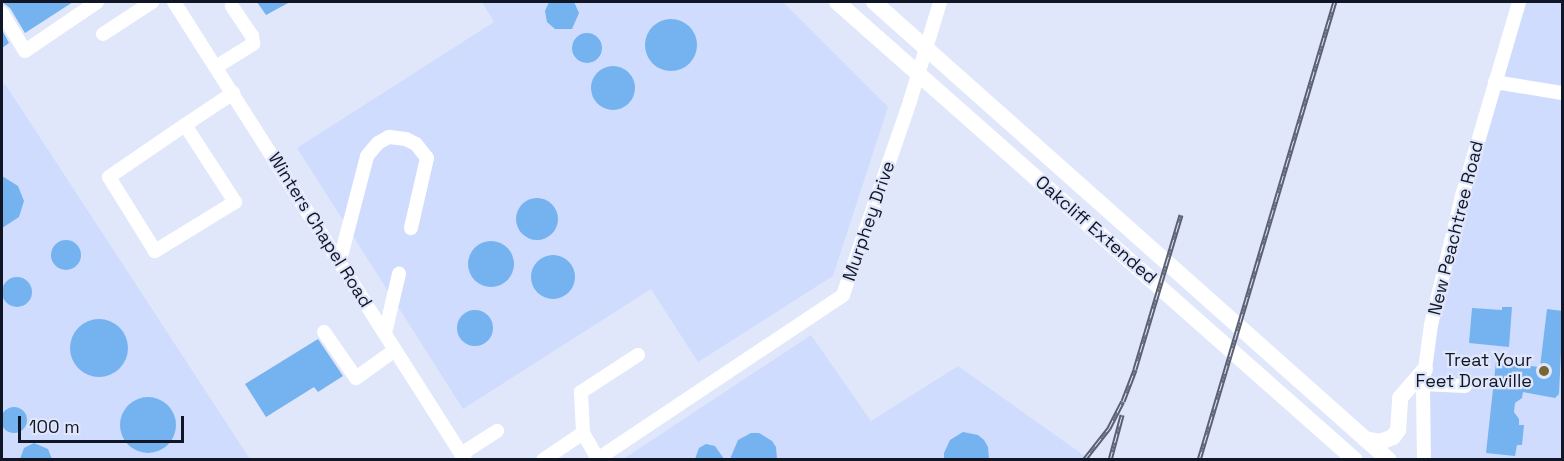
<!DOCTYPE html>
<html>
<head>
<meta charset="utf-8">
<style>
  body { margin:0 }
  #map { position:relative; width:1564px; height:461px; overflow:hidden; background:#e0e7fb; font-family:"Space Grotesk",sans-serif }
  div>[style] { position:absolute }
  .built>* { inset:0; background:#d0dcfe }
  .building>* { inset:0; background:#75b2f0 }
  .round { border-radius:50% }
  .minor>* { height:14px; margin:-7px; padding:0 7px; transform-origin:7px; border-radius:7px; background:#fff }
  .major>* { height:16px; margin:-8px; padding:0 8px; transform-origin:8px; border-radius:8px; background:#fff }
  .rail>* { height:5px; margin-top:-2.5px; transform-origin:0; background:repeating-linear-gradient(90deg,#e0e7fb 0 9px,#5b6173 0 18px); box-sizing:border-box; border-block:2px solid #5b6173 }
  .dots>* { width:16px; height:16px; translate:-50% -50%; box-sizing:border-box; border:3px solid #e0e7fb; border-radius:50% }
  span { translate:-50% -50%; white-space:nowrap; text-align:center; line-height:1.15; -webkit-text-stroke:4.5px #e0e7fb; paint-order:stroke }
  .street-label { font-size:18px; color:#111627 }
  .poi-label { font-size:18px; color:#111627 }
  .right { translate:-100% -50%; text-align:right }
  .frame { position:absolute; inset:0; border:3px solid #111627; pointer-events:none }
  .scale { position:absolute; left:18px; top:416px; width:166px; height:27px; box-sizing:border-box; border:3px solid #111627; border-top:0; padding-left:8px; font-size:18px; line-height:21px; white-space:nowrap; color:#111627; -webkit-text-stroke:4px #e0e7fb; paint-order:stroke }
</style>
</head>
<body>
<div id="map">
  <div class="built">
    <i style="clip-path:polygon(482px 2px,783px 2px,888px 107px,833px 276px,698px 362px,651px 289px,463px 409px,297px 148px,494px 22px)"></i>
    <i style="clip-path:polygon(1520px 2px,1562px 2px,1562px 459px,1422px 460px,1419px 435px,1442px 286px)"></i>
    <i style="clip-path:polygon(5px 84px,250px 459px,2px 460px,2px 86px)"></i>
    <i style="clip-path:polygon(811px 335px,871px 421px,958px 366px,1089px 459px,622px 460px)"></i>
  </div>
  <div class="building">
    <i style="clip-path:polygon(2px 2px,73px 2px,25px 33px,10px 8px)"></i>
    <i style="clip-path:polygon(257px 2px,290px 2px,266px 15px)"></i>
    <i style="clip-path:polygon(549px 2px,574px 2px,579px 13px,572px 29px,555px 29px,547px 22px,545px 11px)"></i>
    <i class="round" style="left:645px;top:19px;width:52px;height:52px"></i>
    <i style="clip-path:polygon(2px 30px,9px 43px,2px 48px)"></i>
    <i class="round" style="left:572px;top:33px;width:30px;height:30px"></i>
    <i class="round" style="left:591px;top:66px;width:44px;height:44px"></i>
    <i style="clip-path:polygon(2px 176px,18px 186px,24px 201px,19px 217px,2px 228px)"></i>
    <i class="round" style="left:516px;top:198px;width:42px;height:42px"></i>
    <i class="round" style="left:51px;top:240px;width:30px;height:30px"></i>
    <i class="round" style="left:468px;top:241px;width:46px;height:46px"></i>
    <i class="round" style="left:531px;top:255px;width:44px;height:44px"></i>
    <i class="round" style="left:2px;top:277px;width:30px;height:30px"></i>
    <i style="clip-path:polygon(1502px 307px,1512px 307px,1509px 347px,1469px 343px,1472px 308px,1502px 310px)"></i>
    <i style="clip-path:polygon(1547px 309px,1563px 311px,1559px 394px,1555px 398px,1523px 392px,1522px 398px,1515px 403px,1514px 412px,1519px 419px,1519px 425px,1524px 425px,1522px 445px,1517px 445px,1515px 456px,1486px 453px,1496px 362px,1540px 367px)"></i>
    <i class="round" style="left:457px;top:310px;width:36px;height:36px"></i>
    <i class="round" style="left:70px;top:319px;width:58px;height:58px"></i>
    <i style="clip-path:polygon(318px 339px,343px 376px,318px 392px,314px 387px,266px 417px,245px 384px)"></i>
    <i class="round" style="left:120px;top:397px;width:56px;height:56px"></i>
    <i class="round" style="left:1px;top:407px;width:26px;height:26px"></i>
    <i style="clip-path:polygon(963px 432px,978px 435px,984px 440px,988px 447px,989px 459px,944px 459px,944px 453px,950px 440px)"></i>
    <i style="clip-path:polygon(751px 433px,759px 433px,772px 441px,776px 447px,777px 459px,730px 459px,738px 440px)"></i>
    <i style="clip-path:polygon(34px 443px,48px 449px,52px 459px,20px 459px,24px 448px)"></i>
    <i style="clip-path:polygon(706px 444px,715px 446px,724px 459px,695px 459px,699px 448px)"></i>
  </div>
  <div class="minor">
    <i style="left:174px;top:2px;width:543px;rotate:57.57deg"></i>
    <i style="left:2px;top:13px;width:44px;rotate:58.8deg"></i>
    <i style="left:25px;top:51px;width:87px;rotate:-34.2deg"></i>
    <i style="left:103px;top:34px;width:59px;rotate:-33.1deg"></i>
    <i style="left:216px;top:67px;width:44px;rotate:-31.9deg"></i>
    <i style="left:253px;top:44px;width:8px;rotate:-97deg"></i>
    <i style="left:252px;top:36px;width:36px;rotate:-124deg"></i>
    <i style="left:1495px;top:82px;width:68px;rotate:9.3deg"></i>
    <i style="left:185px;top:125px;width:92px;rotate:57deg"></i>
    <i style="left:235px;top:202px;width:94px;rotate:148.5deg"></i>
    <i style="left:155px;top:251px;width:87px;rotate:-121.9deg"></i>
    <i style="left:109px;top:177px;width:92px;rotate:-34.4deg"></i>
    <i style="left:185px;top:125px;width:58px;rotate:-33.7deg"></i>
    <i style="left:340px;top:260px;width:107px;rotate:-75.4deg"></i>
    <i style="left:367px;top:156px;width:17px;rotate:-50deg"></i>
    <i style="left:378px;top:143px;width:13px;rotate:-29deg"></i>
    <i style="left:389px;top:137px;width:17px;rotate:7deg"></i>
    <i style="left:406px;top:139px;width:11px;rotate:27deg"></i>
    <i style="left:416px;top:144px;width:18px;rotate:52deg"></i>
    <i style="left:427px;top:158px;width:72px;rotate:102.9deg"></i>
    <i style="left:324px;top:332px;width:56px;rotate:55.2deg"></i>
    <i style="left:356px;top:378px;width:48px;rotate:-35.7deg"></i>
    <i style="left:385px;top:333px;width:61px;rotate:-76.7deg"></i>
    <i style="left:1423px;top:384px;width:42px;rotate:2.7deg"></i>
    <i style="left:461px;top:454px;width:43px;rotate:-32.6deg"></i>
    <i style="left:598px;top:459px;width:30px;rotate:-120deg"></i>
    <i style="left:583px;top:433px;width:41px;rotate:-92.8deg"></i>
    <i style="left:581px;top:392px;width:68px;rotate:-33deg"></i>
    <i style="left:543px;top:460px;width:48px;rotate:-34deg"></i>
    <i style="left:596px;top:460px;width:297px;rotate:-33.7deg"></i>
    <i style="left:843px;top:295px;width:205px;rotate:-70.9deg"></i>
    <i style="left:910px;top:101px;width:103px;rotate:-73.1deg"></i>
    <i style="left:1424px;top:460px;width:76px;rotate:-90.8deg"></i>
    <i style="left:1423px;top:384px;width:60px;rotate:-82.3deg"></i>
    <i style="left:1431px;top:325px;width:133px;rotate:-76.5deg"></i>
    <i style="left:1462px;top:196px;width:202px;rotate:-73.6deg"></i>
  </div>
  <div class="major">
    <i style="left:837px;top:2px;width:691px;rotate:41.48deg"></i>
    <i style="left:874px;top:2px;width:689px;rotate:41.65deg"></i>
    <i style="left:1365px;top:439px;width:15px;rotate:11deg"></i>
    <i style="left:1380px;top:442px;width:14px;rotate:-21deg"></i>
    <i style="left:1393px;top:437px;width:9px;rotate:-54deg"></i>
    <i style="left:1398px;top:430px;width:32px;rotate:-86deg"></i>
    <i style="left:1400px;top:398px;width:38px;rotate:-49deg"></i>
  </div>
  <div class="rail">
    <i style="left:1084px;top:460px;width:41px;rotate:-52deg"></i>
    <i style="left:1109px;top:428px;width:30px;rotate:-63deg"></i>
    <i style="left:1123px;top:401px;width:34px;rotate:-69deg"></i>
    <i style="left:1135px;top:369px;width:161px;rotate:-73.4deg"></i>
    <i style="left:1110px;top:460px;width:47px;rotate:-75.1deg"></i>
    <i style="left:1199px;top:460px;width:478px;rotate:-73.5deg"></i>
  </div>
  <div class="dots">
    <i style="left:1544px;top:371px;background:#786634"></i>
  </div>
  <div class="street-label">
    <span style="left:869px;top:221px;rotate:-71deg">Murphey Drive</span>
    <span style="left:1456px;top:228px;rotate:-76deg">New Peachtree Road</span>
    <span style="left:320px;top:230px;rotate:58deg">Winters Chapel Road</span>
    <span style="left:1096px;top:230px;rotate:41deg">Oakcliff Extended</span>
  </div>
  <div class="poi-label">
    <span class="right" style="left:1532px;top:371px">Treat Your<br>Feet Doraville</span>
  </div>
  <div class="frame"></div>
  <div class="scale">100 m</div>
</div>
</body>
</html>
